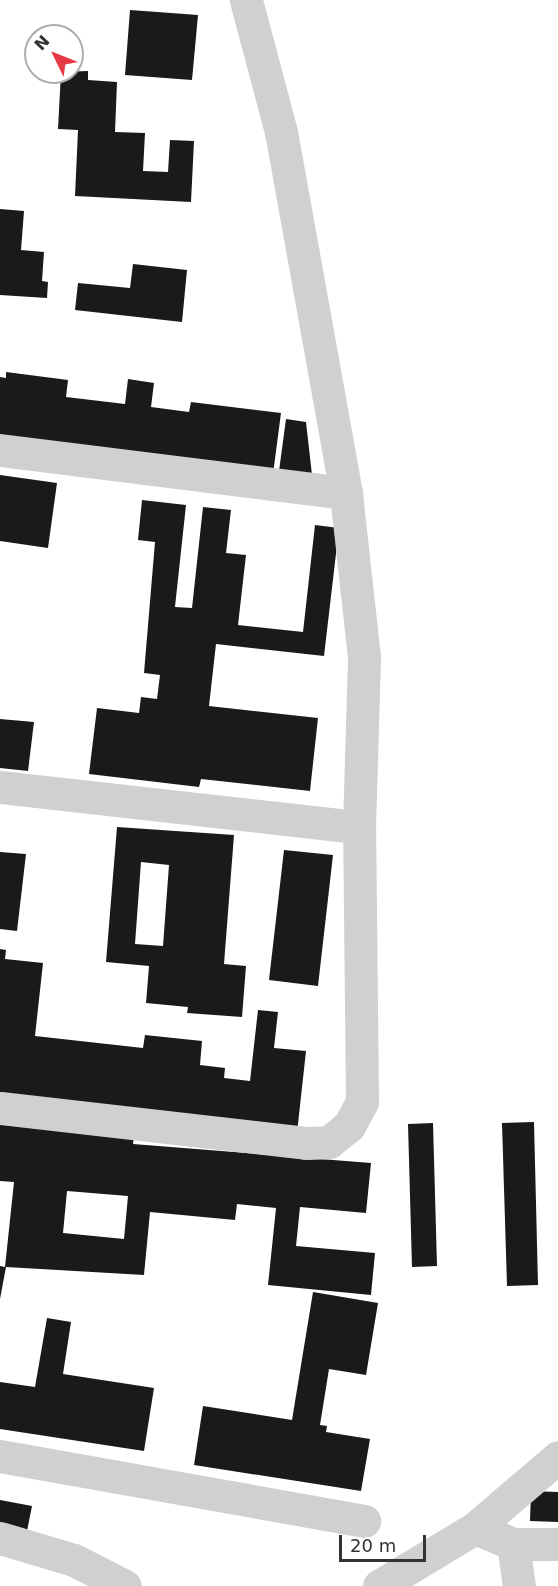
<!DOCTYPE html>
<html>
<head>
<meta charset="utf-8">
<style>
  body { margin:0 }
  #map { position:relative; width:558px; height:1586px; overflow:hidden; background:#fff; font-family:"DejaVu Sans",sans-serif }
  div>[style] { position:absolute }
  .building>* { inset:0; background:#1a1a1a }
  .minor>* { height:33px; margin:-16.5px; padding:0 16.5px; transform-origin:16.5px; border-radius:16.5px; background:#d0d0d0 }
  span { translate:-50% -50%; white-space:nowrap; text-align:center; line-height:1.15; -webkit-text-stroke:6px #fff; paint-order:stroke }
  .north { position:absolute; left:24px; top:24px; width:60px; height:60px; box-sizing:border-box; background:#fff; border:2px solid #adadad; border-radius:50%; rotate:313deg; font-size:16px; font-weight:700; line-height:24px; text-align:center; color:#333 }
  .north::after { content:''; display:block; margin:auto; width:21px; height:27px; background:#e63946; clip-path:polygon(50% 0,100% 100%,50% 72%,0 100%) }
  .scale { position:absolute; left:339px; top:1535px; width:87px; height:27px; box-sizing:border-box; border:3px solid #333; border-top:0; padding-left:8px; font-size:18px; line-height:21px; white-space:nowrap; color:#333; -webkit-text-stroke:4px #fff; paint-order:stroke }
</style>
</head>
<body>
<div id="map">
  <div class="building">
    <i style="clip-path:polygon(130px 10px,198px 15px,192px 80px,125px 75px)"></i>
    <i style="clip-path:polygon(88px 71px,88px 80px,117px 82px,115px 132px,145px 133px,143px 171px,168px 172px,170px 140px,194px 141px,191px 202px,75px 196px,78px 130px,58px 129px,61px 72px)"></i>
    <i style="clip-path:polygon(0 209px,24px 211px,21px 250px,44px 252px,42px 281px,48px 282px,47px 298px,0 295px)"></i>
    <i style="clip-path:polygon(133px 264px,187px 270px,182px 322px,75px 310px,78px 283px,130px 288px)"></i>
    <i style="clip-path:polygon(6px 372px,68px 380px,66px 397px,125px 404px,128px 379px,154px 383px,151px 407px,189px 412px,191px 402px,281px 413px,273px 474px,0 440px,0 377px,6px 378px)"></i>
    <i style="clip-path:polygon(286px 419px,306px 422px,312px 475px,279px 471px)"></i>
    <i style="clip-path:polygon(0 475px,57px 483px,48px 548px,0 541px)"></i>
    <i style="clip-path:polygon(142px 500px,186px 505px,175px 607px,192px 608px,203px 507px,231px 510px,226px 553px,246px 555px,238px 625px,303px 632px,315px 525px,339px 528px,324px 656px,216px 644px,209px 706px,318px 718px,310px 791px,201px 779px,199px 787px,89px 774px,97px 708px,139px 713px,141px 697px,157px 699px,160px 675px,144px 673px,155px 542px,138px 540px)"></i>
    <i style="clip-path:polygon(0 719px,34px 722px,28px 771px,0 768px)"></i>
    <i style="clip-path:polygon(evenodd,117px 827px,234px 835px,224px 964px,246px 966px,242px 1017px,187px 1013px,188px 1007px,146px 1003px,149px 966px,106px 962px,117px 827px,141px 862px,169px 865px,163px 946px,135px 944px,141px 862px)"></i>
    <i style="clip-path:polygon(284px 850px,333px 855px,318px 986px,269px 980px)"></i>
    <i style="clip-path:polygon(0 852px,26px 854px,17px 931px,0 929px)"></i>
    <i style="clip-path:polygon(0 949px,6px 950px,5px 959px,43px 963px,35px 1036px,143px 1048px,145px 1035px,202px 1041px,200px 1065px,225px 1068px,224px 1078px,250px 1081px,258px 1010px,278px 1012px,274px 1048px,306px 1051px,297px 1133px,0 1093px)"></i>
    <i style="clip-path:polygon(534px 1122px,538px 1285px,507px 1286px,502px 1123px)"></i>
    <i style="clip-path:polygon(433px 1123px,437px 1266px,412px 1267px,408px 1124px)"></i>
    <i style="clip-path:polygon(evenodd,0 1124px,134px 1137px,133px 1144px,371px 1163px,366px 1213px,300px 1207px,296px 1246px,375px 1253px,371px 1295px,268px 1285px,276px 1208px,237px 1204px,235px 1220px,150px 1212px,144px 1275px,6px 1267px,0 1299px,0 1266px,5px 1267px,14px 1182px,0 1181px,0 1124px,67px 1191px,128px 1196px,124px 1239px,63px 1233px,67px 1191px)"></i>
    <i style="clip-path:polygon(313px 1292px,378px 1303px,366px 1375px,329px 1369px,320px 1425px,327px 1426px,326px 1432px,370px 1439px,361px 1491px,194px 1465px,203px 1406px,292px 1420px)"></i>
    <i style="clip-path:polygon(47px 1318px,71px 1322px,63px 1374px,154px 1388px,144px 1451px,0 1429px,0 1382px,35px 1387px)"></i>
    <i style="clip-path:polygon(531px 1491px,558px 1492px,558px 1522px,530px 1521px)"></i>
    <i style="clip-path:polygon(0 1500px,32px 1506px,26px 1536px,0 1531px)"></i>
  </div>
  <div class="minor">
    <i style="left:0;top:450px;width:349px;rotate:7.1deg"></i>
    <i style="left:0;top:787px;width:361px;rotate:6.4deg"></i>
    <i style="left:0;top:1108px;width:308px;rotate:6.5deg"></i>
    <i style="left:306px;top:1143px;width:23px;rotate:-2deg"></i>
    <i style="left:329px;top:1142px;width:26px;rotate:-39deg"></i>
    <i style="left:349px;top:1126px;width:27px;rotate:-62deg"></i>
    <i style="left:362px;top:1102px;width:275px;rotate:-90.6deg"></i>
    <i style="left:359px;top:827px;width:170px;rotate:-88.3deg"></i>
    <i style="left:364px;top:657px;width:165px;rotate:-96.3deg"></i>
    <i style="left:346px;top:493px;width:367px;rotate:-100.2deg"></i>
    <i style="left:281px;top:132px;width:137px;rotate:-104.9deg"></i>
    <i style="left:0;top:1456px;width:370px;rotate:10.1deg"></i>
    <i style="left:475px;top:1528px;width:41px;rotate:22.8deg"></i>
    <i style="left:513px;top:1544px;width:42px;rotate:81.9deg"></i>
    <i style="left:0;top:1538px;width:77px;rotate:16.6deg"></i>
    <i style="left:74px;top:1560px;width:57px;rotate:27deg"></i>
    <i style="left:513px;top:1544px;width:45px"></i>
    <i style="left:379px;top:1586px;width:112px;rotate:-31.1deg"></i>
    <i style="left:475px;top:1528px;width:109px;rotate:-40.5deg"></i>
  </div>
  <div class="north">N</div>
  <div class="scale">20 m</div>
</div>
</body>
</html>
